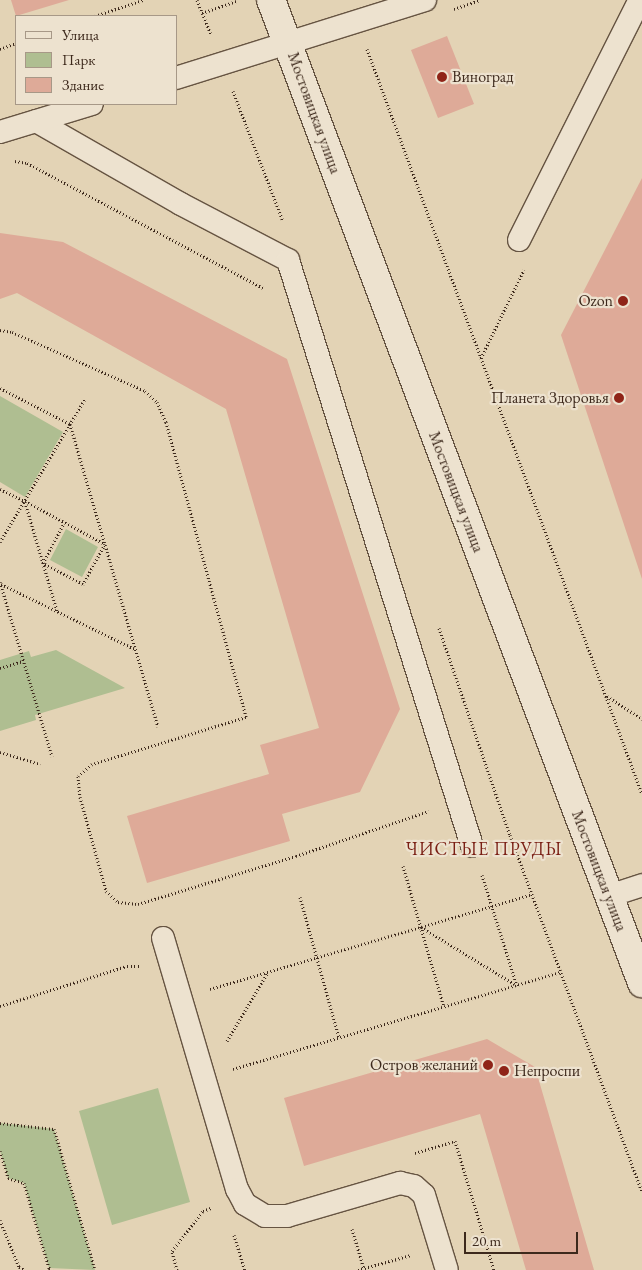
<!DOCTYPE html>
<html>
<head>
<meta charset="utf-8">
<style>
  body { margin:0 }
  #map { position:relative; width:642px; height:1270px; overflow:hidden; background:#e3d3b5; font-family:"EB Garamond",serif }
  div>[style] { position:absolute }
  .green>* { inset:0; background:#afbe91 }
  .building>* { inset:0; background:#deaa98 }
  .path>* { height:3px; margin-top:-1.5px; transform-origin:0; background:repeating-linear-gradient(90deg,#3d291c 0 1px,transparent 0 3.5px) }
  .roads { filter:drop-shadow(1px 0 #665442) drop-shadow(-1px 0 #665442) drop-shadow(0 1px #665442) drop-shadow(0 -1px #665442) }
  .lane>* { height:22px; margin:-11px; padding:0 11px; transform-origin:11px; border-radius:11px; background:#ede2cf }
  .street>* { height:28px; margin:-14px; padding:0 14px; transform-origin:14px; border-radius:14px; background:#ede2cf }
  .dots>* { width:14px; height:14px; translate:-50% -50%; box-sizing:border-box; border:2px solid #ede2cf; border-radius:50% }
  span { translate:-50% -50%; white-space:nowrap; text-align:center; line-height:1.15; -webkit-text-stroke:4.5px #ede2cf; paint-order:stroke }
  .poi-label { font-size:16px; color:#3d291c }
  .left { translate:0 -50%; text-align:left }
  .right { translate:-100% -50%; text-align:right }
  .street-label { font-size:16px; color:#3d291c }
  .neighbourhood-label { font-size:18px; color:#7a1f14; letter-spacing:1px }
  .legend { position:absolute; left:15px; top:15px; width:162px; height:90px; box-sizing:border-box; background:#ede2cf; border:1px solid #a79887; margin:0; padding:6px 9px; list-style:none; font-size:15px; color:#3d291c }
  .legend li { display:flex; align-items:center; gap:10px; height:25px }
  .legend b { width:25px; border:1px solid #a79887 }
  .scale { position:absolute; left:464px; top:1232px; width:114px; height:22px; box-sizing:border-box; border:2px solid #3d291c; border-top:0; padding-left:6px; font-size:15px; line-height:18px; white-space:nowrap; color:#3d291c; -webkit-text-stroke:4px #ede2cf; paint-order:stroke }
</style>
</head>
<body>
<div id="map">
  <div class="green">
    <i style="clip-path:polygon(0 396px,63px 432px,25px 497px,0 482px)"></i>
    <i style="clip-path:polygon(66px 529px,98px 547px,82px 577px,50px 560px)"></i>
    <i style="clip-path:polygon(56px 650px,125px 688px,35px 715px,36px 720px,0 731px,0 660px,29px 651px,31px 657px)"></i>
    <i style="clip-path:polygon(158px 1088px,190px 1202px,112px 1225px,79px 1111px)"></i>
    <i style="clip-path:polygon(0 1123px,54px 1129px,95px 1270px,49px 1268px,24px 1183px,8px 1178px,0 1151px)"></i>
  </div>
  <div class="building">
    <i style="clip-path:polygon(11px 0,69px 0,16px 16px)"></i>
    <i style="clip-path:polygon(447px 36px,474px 104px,438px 118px,411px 50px)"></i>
    <i style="clip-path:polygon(642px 178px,642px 579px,561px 335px)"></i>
    <i style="clip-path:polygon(0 233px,63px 242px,287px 359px,400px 709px,360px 792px,282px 814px,290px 841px,147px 883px,127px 816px,269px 774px,260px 745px,319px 728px,226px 409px,17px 293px,0 299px)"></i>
    <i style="clip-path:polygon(487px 1039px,535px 1067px,594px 1270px,526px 1270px,480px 1114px,304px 1166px,284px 1098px)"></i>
  </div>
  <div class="path">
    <i style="left:197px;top:0;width:37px;rotate:68deg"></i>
    <i style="left:454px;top:9px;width:28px;rotate:-19deg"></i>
    <i style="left:202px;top:13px;width:37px;rotate:-19deg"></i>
    <i style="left:95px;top:16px;width:51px;rotate:-18.4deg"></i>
    <i style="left:0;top:49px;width:17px;rotate:-21deg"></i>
    <i style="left:367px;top:49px;width:794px;rotate:69.74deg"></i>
    <i style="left:233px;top:91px;width:139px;rotate:69deg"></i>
    <i style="left:15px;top:161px;width:12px;rotate:9deg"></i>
    <i style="left:27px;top:163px;width:267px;rotate:27.9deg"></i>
    <i style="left:0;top:330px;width:12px;rotate:9deg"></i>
    <i style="left:12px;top:332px;width:145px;rotate:23.9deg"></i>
    <i style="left:145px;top:391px;width:16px;rotate:43deg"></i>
    <i style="left:157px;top:402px;width:22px;rotate:66deg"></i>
    <i style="left:166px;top:422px;width:306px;rotate:74.8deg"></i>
    <i style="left:246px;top:717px;width:161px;rotate:163deg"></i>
    <i style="left:92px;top:764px;width:18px;rotate:139deg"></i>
    <i style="left:78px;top:776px;width:21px;rotate:85deg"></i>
    <i style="left:80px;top:797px;width:98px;rotate:74.5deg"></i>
    <i style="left:106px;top:891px;width:16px;rotate:43deg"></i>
    <i style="left:118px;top:902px;width:20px;rotate:6deg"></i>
    <i style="left:138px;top:904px;width:165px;rotate:-16.9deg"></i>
    <i style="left:296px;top:856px;width:140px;rotate:-18.7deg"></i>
    <i style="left:481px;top:358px;width:98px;rotate:-64deg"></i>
    <i style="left:0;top:388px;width:79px;rotate:27.2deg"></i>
    <i style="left:70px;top:424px;width:315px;rotate:73.8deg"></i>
    <i style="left:0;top:489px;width:28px;rotate:26deg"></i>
    <i style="left:25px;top:501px;width:91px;rotate:28.3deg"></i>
    <i style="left:105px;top:544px;width:46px;rotate:118.8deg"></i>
    <i style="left:83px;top:584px;width:45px;rotate:-152.3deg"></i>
    <i style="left:43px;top:563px;width:45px;rotate:-62.3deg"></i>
    <i style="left:25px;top:502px;width:114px;rotate:73.6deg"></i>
    <i style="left:0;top:542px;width:166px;rotate:-59.3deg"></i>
    <i style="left:0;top:582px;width:182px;rotate:73.4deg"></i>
    <i style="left:1px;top:584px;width:149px;rotate:25.9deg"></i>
    <i style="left:439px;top:628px;width:219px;rotate:71.1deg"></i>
    <i style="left:510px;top:835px;width:380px;rotate:69.7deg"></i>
    <i style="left:0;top:668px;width:24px;rotate:-17deg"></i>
    <i style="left:607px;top:696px;width:42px;rotate:33.3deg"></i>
    <i style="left:0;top:752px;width:42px;rotate:16.7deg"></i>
    <i style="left:403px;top:866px;width:147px;rotate:73.8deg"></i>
    <i style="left:482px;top:875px;width:116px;rotate:72.5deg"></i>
    <i style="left:300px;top:897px;width:146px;rotate:74.5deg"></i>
    <i style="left:421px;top:927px;width:111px;rotate:31.4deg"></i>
    <i style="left:210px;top:989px;width:336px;rotate:-16.4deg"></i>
    <i style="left:0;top:1006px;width:133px;rotate:-17.5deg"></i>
    <i style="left:127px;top:966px;width:12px"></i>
    <i style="left:227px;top:1041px;width:80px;rotate:-59.3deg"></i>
    <i style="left:233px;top:1069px;width:342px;rotate:-16.5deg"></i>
    <i style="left:0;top:1123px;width:54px;rotate:6.3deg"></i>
    <i style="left:54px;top:1129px;width:147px;rotate:73.8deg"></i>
    <i style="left:0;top:1151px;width:28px;rotate:73deg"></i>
    <i style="left:8px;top:1178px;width:17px;rotate:17deg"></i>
    <i style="left:24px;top:1183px;width:89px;rotate:73.6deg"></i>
    <i style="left:49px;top:1268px;width:4px;rotate:34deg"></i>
    <i style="left:415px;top:1153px;width:42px;rotate:-16.7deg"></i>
    <i style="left:455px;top:1141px;width:135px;rotate:73.2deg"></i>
    <i style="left:0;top:1220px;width:51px;rotate:68deg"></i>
    <i style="left:19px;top:1267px;width:7px;rotate:27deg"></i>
    <i style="left:352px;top:1229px;width:42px;rotate:73.3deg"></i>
    <i style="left:234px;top:1235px;width:37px;rotate:73deg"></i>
    <i style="left:177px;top:1270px;width:20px;rotate:-105deg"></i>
    <i style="left:172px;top:1251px;width:51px;rotate:-52.2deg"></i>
    <i style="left:203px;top:1211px;width:9px;rotate:-21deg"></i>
    <i style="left:358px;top:1270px;width:55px;rotate:-15.8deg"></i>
  </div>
  <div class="roads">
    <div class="lane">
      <i style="left:176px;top:78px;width:261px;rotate:-17.4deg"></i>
      <i style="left:36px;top:121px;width:167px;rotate:29.8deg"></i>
      <i style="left:181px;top:204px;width:121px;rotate:27.6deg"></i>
      <i style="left:288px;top:260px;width:614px;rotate:72.57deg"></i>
      <i style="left:0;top:132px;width:96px;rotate:-16.9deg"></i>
      <i style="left:519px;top:240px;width:267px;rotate:-63.3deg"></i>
      <i style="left:639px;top:1px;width:2px;rotate:-27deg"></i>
      <i style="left:609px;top:896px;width:35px;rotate:-18deg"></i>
      <i style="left:163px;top:938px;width:262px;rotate:73.6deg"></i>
      <i style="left:237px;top:1189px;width:17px;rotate:62deg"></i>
      <i style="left:245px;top:1204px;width:23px;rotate:31deg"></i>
      <i style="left:265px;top:1216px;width:22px"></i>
      <i style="left:287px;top:1216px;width:118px;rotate:-16.3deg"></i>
      <i style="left:400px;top:1183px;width:14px;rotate:12deg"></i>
      <i style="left:414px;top:1186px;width:13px;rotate:42deg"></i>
      <i style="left:424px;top:1195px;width:78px;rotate:73deg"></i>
    </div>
    <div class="street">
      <i style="left:271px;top:0;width:1051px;rotate:69.32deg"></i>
    </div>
  </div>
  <div class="dots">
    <i style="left:442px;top:77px;background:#8f2418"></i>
    <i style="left:623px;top:301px;background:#8f2418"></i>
    <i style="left:619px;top:398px;background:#8f2418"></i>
    <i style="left:488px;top:1065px;background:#8f2418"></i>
    <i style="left:504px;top:1071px;background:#8f2418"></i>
  </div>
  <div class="poi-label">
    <span class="left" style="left:452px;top:77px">Виноград</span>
    <span class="right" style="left:613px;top:301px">Ozon</span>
    <span class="right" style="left:609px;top:398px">Планета Здоровья</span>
    <span class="right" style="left:478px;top:1065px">Остров желаний</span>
    <span class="left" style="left:514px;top:1071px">Непроспи</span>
  </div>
  <div class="street-label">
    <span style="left:314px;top:113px;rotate:70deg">Мостовицкая улица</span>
    <span style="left:456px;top:492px;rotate:69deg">Мостовицкая улица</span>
    <span style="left:599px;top:871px;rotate:69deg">Мостовицкая улица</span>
  </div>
  <div class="neighbourhood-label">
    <span style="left:484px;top:849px">ЧИСТЫЕ ПРУДЫ</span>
  </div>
  <ul class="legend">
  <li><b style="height:6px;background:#ede2cf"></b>Улица</li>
  <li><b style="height:14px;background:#afbe91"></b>Парк</li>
  <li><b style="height:14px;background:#deaa98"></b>Здание</li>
  </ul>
  <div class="scale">20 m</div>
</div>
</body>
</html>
